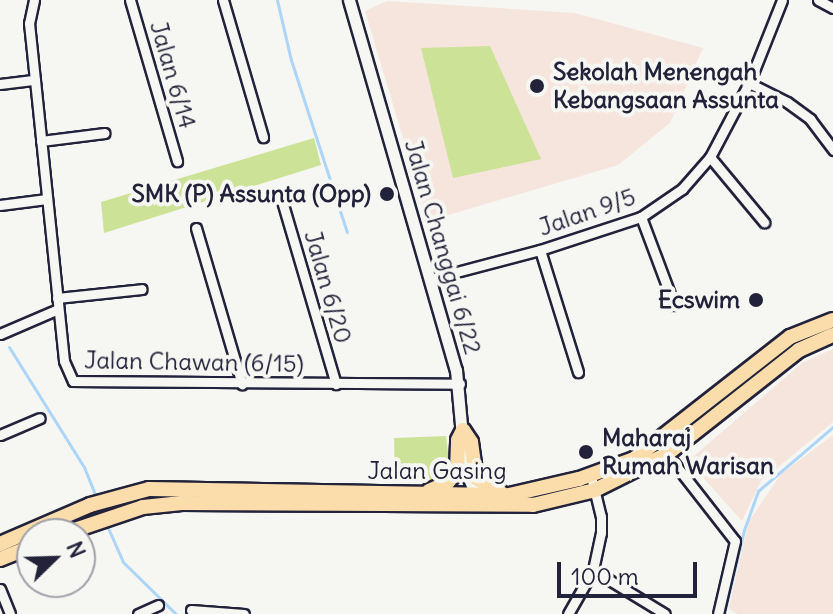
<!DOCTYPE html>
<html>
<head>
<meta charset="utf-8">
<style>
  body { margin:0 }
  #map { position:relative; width:833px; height:614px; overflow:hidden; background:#f6f6f2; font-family:Delius,sans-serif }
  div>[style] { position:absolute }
  .built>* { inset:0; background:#f6e5dd }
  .green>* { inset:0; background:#cce297 }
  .stream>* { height:3px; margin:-1.5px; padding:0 1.5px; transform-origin:1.5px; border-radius:1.5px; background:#add5f7 }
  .roads { filter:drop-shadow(2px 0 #22223b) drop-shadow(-2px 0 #22223b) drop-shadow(0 2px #22223b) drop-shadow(0 -2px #22223b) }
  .minor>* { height:9px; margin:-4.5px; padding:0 4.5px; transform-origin:4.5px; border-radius:4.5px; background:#f6f6f2 }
  .tertiary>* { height:11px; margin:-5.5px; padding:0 5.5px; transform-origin:5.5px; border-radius:5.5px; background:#f6f6f2 }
  .primary>* { height:14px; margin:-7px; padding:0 7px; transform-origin:7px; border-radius:7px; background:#faddab }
  .dots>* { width:22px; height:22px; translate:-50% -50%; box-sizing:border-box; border:4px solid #f6f6f2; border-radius:50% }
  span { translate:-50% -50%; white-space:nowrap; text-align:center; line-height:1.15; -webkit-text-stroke:8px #f6f6f2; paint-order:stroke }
  .poi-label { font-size:24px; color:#22223b; font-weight:700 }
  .left { translate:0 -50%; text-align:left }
  .right { translate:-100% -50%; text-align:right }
  .street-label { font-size:24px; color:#22223b }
  .north { position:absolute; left:16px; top:518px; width:80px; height:80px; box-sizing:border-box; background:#f6f6f2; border:2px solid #a1a1a9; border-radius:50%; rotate:67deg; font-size:22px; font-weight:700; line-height:32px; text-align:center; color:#22223b }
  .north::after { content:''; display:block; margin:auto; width:28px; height:36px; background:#22223b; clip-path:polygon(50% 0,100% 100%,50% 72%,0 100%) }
  .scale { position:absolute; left:557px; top:562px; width:140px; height:36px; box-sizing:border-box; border:4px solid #22223b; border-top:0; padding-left:10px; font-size:24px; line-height:28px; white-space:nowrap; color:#22223b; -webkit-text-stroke:6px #f6f6f2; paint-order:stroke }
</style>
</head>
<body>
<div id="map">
  <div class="built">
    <i style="clip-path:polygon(387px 1px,575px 13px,703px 48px,670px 123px,618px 165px,428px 221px,365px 11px)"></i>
    <i style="clip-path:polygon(833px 349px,833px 422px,761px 481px,742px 521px,688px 461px,802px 363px)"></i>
    <i style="clip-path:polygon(833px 435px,833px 614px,737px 614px,729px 608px,749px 521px,781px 474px)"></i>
  </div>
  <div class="green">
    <i style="clip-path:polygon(490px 46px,541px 159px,453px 178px,421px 48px)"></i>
    <i style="clip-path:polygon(314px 138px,321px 165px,104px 233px,101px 202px)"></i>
    <i style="clip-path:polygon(446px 436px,450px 470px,443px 480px,395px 479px,394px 438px)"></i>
  </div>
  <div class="stream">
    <i style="left:277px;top:0;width:62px;rotate:76.9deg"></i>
    <i style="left:291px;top:60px;width:181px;rotate:72deg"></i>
    <i style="left:9px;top:347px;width:142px;rotate:58deg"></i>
    <i style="left:84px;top:467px;width:32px;rotate:68deg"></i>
    <i style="left:108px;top:528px;width:37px;rotate:66deg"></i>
    <i style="left:123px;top:562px;width:74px;rotate:44.5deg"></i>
    <i style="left:724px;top:614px;width:86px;rotate:-76.6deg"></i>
    <i style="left:744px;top:530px;width:41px;rotate:-70.3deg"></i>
    <i style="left:758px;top:491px;width:99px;rotate:-40.5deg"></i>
  </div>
  <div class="roads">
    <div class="minor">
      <i style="left:34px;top:0;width:24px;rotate:102deg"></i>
      <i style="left:29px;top:23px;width:57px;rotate:84deg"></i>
      <i style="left:35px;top:80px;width:282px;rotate:84.1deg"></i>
      <i style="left:64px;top:361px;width:22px;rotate:66deg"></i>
      <i style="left:73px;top:381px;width:387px;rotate:0.4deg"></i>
      <i style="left:130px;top:0;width:168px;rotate:73.7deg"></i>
      <i style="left:223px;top:0;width:143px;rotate:73.7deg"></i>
      <i style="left:818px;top:0;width:17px;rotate:28deg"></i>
      <i style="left:749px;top:83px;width:42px;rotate:26.6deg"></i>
      <i style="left:787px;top:102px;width:29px;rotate:36deg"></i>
      <i style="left:810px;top:119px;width:39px;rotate:53deg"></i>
      <i style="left:0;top:84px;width:35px;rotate:-7deg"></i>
      <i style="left:41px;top:141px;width:64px;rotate:-7.2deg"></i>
      <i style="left:710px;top:157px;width:85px;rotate:50.3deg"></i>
      <i style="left:282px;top:201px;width:191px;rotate:73.6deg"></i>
      <i style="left:0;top:205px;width:47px;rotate:-7.3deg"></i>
      <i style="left:641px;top:217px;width:94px;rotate:69.4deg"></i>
      <i style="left:196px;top:228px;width:163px;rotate:73.6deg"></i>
      <i style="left:540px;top:250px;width:128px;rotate:72.7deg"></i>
      <i style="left:430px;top:279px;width:114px;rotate:-14.8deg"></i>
      <i style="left:540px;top:250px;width:106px;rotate:-18.1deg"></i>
      <i style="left:641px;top:217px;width:50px;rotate:-34.3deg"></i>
      <i style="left:682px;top:189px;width:43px;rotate:-48.8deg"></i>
      <i style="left:710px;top:157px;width:84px;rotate:-62.2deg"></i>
      <i style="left:749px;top:83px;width:89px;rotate:-68.3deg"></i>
      <i style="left:57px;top:298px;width:85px;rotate:-6deg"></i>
      <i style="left:0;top:334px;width:63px;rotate:-23.3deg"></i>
      <i style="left:0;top:435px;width:43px;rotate:-23deg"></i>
      <i style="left:667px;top:454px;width:110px;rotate:52deg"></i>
      <i style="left:735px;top:541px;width:75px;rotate:103.1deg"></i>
      <i style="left:593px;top:570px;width:84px;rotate:31.4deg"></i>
      <i style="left:0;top:589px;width:27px;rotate:68deg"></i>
      <i style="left:191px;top:610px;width:53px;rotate:4.3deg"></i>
      <i style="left:138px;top:614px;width:22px;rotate:-24deg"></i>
      <i style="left:568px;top:614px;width:51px;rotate:-60.4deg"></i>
      <i style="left:593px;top:570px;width:38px;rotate:-78deg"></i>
      <i style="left:601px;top:533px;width:16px;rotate:-90deg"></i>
      <i style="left:601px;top:517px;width:42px;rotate:-103.7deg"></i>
    </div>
    <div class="tertiary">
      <i style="left:349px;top:0;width:385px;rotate:73.9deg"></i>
      <i style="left:456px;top:370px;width:99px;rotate:84.8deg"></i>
      <i style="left:465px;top:469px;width:34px;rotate:67deg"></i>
    </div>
    <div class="primary">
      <i style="left:463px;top:430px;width:14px;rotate:56deg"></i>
      <i style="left:471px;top:442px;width:36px;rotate:82deg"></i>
      <i style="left:476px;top:478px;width:28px;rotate:30deg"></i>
      <i style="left:429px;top:491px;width:20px;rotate:-24deg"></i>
      <i style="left:447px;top:483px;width:16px;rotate:-50deg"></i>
      <i style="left:457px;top:471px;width:31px;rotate:-88deg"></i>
      <i style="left:458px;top:440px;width:11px;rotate:-63deg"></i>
      <i style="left:63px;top:534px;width:84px;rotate:-18.6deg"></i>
      <i style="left:143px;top:507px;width:39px;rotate:-6deg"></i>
      <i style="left:182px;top:503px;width:351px;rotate:0.3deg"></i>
      <i style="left:533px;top:505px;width:64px;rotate:-13.6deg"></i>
      <i style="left:595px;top:490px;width:80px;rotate:-26.6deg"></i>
      <i style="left:667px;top:454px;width:168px;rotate:-38.2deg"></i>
      <i style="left:799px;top:350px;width:37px;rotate:-24deg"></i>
      <i style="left:0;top:544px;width:98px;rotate:-23.4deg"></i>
      <i style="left:90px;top:505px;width:61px;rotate:-15.2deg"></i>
      <i style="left:149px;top:489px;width:360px;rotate:1deg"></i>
      <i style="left:509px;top:495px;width:72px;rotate:-12.9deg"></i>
      <i style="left:579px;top:479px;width:59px;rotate:-20deg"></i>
      <i style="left:634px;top:459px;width:198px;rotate:-38deg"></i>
      <i style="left:790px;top:337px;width:46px;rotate:-21.6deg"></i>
      <i style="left:0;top:559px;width:35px;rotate:-22deg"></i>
    </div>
  </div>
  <div class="dots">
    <i style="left:537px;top:86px;background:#22223b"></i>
    <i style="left:387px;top:194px;background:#22223b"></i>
    <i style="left:756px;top:300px;background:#22223b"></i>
    <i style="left:586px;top:452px;background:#22223b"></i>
  </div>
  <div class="poi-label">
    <span class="left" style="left:553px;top:86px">Sekolah Menengah<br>Kebangsaan Assunta</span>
    <span class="right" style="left:371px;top:194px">SMK (P) Assunta (Opp)</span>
    <span class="right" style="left:740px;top:300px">Ecswim</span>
    <span class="left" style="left:602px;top:452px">Maharaj<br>Rumah Warisan</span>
  </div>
  <div class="street-label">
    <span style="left:173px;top:75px;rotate:74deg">Jalan 6/14</span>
    <span style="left:587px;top:212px;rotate:-19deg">Jalan 9/5</span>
    <span style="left:443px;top:247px;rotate:74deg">Jalan Changgai 6/22</span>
    <span style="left:328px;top:287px;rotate:74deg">Jalan 6/20</span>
    <span style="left:194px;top:362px;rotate:1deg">Jalan Chawan (6/15)</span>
    <span style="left:437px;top:471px">Jalan Gasing</span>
  </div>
  <div class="north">N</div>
  <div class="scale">100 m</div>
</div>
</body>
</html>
